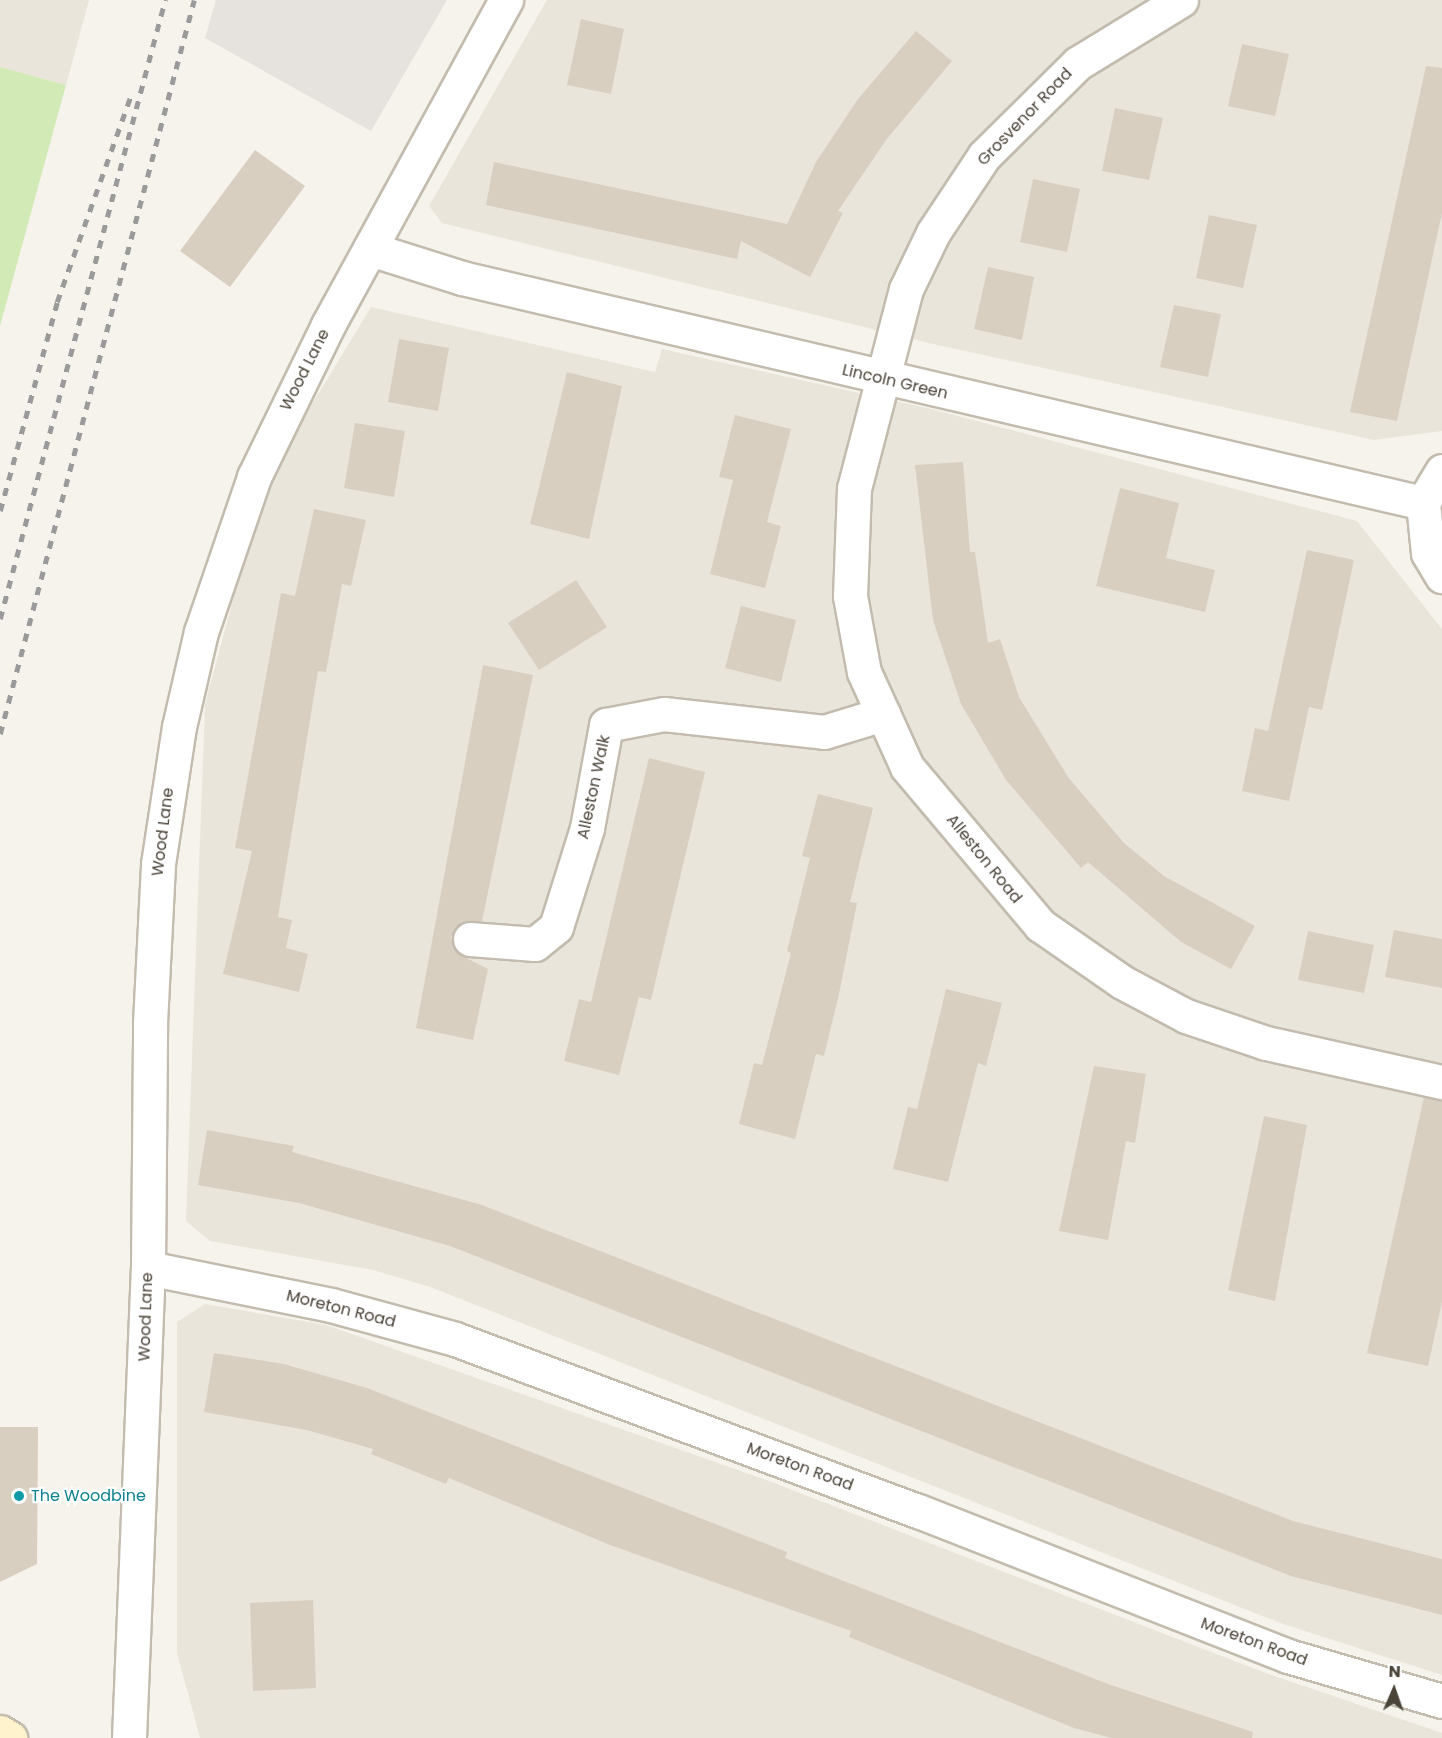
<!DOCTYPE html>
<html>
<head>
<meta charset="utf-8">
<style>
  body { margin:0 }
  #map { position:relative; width:1442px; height:1738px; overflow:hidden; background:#f6f3ec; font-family:Poppins,sans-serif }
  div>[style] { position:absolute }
  .residential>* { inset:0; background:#eae5da }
  .industrial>* { inset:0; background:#e6e2dd }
  .green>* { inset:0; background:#d2eab5 }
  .building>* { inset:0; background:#d8cfc1 }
  .roads { filter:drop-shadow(2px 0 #c2bbae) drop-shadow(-2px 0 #c2bbae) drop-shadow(0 2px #c2bbae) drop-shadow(0 -2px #c2bbae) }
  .street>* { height:33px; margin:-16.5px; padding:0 16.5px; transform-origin:16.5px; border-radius:16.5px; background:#fff }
  .secondary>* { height:33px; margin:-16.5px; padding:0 16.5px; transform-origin:16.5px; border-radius:16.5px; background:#fff3cd }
  .rail>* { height:4.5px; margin-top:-2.25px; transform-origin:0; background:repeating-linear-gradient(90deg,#9a9a9a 0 8px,transparent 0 16px) }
  .dots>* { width:16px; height:16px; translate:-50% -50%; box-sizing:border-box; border:3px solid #fff; border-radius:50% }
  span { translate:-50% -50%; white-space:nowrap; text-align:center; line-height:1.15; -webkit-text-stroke:4.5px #fff; paint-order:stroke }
  .street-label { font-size:16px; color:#4b4439 }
  .culture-label { font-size:16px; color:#0d838f }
  .left { translate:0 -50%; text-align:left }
  .north { position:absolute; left:1364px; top:1660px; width:60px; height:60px; -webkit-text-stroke:4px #fff; paint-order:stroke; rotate:2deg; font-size:16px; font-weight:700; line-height:24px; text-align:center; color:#4b4439 }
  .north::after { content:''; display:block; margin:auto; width:21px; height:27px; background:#4b4439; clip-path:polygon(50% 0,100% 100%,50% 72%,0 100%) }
</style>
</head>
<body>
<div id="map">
  <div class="residential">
    <i style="clip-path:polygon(0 0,89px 0,66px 85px,0 67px)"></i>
    <i style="clip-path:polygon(547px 0,1442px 0,1442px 431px,1374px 440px,933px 344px,442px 223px,429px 206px)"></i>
    <i style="clip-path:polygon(371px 307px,655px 372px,662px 349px,931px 409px,1357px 521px,1442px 629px,1442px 1675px,1283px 1624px,430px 1287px,373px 1270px,210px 1241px,186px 1221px,205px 704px,252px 529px,303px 419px)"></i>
    <i style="clip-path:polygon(205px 1304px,326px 1325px,769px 1481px,1263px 1672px,1442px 1733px,1442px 1738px,200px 1738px,177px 1653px,177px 1322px)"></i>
  </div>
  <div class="industrial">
    <i style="clip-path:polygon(216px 0,447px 0,371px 131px,205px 38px)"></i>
  </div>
  <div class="green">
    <i style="clip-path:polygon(0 67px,66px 85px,0 326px)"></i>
  </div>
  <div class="building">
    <i style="clip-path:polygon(581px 19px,624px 29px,611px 94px,567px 85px)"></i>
    <i style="clip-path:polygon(916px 31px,952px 61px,886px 140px,838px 211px,843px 213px,810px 277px,741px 241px,737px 259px,486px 205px,494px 162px,787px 224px,816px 162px,858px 99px)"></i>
    <i style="clip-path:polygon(1242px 44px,1289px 54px,1275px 116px,1228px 106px)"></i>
    <i style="clip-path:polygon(1426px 66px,1442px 68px,1442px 213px,1397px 421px,1350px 412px)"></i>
    <i style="clip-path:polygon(1115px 108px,1163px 118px,1149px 180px,1102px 171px)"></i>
    <i style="clip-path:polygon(255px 150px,305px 186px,230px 287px,180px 251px)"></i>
    <i style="clip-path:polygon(1033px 179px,1080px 189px,1067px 252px,1020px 242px)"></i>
    <i style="clip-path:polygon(1209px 215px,1257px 225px,1243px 288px,1196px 278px)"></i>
    <i style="clip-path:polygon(988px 267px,1034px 277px,1022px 340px,974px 329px)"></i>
    <i style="clip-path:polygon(1174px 305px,1221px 314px,1208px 377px,1160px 367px)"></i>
    <i style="clip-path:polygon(399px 339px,449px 348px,438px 411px,388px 402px)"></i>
    <i style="clip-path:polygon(567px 372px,622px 386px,589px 539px,530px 524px)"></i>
    <i style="clip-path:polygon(735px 415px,791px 429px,767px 522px,781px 526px,765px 588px,710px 574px,733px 480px,719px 477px)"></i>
    <i style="clip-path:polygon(355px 423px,405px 431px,394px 497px,344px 488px)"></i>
    <i style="clip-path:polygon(963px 462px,970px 552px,975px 552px,988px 643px,1000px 639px,1019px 697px,1068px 777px,1124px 843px,1164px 876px,1255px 926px,1231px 969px,1181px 942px,1088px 862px,1081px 868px,1006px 780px,961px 704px,933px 620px,915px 465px)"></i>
    <i style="clip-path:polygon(1120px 488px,1179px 503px,1166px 558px,1215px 570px,1205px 612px,1096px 586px)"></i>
    <i style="clip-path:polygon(314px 509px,366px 520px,351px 586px,342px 584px,326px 672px,318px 671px,278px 917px,292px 920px,286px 948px,308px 954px,299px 992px,223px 974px,252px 851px,235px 848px,281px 593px,295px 596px)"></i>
    <i style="clip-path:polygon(1307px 550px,1354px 560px,1322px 710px,1309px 707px,1289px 801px,1242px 791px,1255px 728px,1268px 731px)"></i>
    <i style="clip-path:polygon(576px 580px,607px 627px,539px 670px,508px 623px)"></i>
    <i style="clip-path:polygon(741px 606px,796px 620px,781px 682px,725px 668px)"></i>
    <i style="clip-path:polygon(483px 665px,533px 675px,482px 921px,461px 922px,451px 937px,459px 954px,488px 969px,473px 1040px,416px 1028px)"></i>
    <i style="clip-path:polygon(649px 758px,705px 772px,651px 1000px,639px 997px,619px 1075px,564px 1061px,579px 999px,591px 1002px)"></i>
    <i style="clip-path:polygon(818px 794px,873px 808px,850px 902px,857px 903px,839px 994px,824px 1056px,816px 1054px,795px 1139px,739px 1124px,754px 1063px,762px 1065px,791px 953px,787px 951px,810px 858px,802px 856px)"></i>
    <i style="clip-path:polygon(1394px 930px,1442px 939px,1442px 988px,1385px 977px)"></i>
    <i style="clip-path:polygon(1308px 931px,1374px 945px,1364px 993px,1298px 980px)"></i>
    <i style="clip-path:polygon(946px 989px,1002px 1003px,986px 1066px,978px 1063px,948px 1182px,893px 1169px,908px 1107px,917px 1109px)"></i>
    <i style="clip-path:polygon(1094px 1066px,1146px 1074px,1135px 1143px,1126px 1141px,1108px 1240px,1059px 1231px)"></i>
    <i style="clip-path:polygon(1424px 1097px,1442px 1100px,1442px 1302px,1428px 1366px,1367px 1353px)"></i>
    <i style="clip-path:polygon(1264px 1116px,1307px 1125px,1275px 1301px,1228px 1290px)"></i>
    <i style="clip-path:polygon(207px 1130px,294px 1146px,292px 1152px,482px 1205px,1293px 1521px,1442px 1559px,1442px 1615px,1291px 1576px,450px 1246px,299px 1203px,198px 1185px)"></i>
    <i style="clip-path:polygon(214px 1353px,284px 1364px,367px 1388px,787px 1552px,785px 1558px,1108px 1684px,1253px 1732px,1252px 1738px,1111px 1738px,1074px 1728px,849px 1637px,851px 1631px,610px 1545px,449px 1478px,446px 1484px,371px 1454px,373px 1449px,307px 1430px,204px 1412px)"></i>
    <i style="clip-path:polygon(0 1427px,38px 1427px,37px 1564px,0 1582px)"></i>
    <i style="clip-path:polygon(313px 1600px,316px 1688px,253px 1691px,250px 1603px)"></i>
  </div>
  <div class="roads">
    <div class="street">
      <i style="left:1181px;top:0;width:121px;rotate:148.5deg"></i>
      <i style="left:1078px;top:63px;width:132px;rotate:135.3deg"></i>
      <i style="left:984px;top:156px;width:92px;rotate:123.5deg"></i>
      <i style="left:933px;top:233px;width:62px;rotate:115.7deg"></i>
      <i style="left:906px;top:289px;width:206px;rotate:104.6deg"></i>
      <i style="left:854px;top:488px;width:108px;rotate:92.1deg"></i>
      <i style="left:850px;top:596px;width:77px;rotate:79.6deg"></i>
      <i style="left:864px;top:672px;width:104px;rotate:65.6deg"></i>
      <i style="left:907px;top:767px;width:207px;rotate:49.9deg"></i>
      <i style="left:1040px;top:925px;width:100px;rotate:34.8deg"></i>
      <i style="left:1122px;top:982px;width:72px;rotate:28deg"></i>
      <i style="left:1186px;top:1016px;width:84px;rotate:18.6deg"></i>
      <i style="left:1266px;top:1043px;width:180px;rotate:12.5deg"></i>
      <i style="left:370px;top:249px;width:96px;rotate:17.5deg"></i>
      <i style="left:462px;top:278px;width:987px;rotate:13.18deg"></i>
      <i style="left:1442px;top:471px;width:37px;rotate:121deg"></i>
      <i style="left:1423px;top:503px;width:50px;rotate:84.3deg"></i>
      <i style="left:1428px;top:553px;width:27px;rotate:59deg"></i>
      <i style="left:470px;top:939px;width:65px;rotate:4.4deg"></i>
      <i style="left:535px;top:944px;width:27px;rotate:-39deg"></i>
      <i style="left:556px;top:927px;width:104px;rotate:-72.6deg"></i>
      <i style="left:587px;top:828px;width:105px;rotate:-79.5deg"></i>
      <i style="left:606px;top:725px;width:59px;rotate:-10.7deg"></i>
      <i style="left:664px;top:714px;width:161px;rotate:6.4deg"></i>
      <i style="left:824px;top:732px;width:62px;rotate:-17deg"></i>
      <i style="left:148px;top:1268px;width:187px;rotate:11.4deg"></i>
      <i style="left:331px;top:1305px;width:129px;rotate:15.3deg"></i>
      <i style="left:455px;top:1339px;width:494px;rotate:20.4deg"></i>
      <i style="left:918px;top:1511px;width:397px;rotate:21.4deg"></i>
      <i style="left:1288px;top:1656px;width:160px;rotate:16.3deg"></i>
      <i style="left:129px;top:1738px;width:470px;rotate:-87.7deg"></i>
      <i style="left:148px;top:1268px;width:245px;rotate:-89.5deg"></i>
      <i style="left:150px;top:1023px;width:159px;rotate:-87.1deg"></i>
      <i style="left:158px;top:864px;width:139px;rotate:-81.3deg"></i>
      <i style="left:179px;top:727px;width:98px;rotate:-77deg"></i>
      <i style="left:201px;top:632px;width:164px;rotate:-71.1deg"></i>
      <i style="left:254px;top:477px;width:169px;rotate:-64deg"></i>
      <i style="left:328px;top:325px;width:371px;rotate:-61.3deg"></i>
    </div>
    <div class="secondary">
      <i style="left:0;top:1732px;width:12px;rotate:31deg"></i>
    </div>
  </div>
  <div class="rail">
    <i style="left:0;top:511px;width:217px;rotate:-74.7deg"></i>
    <i style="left:57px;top:302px;width:220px;rotate:-70.3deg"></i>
    <i style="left:0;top:619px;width:641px;rotate:-75.07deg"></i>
    <i style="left:0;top:734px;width:759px;rotate:-75.19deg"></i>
  </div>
  <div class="dots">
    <i style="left:19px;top:1496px;background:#0f9aa8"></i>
  </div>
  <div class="street-label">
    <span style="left:1025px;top:117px;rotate:-46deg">Grosvenor Road</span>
    <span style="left:305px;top:370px;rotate:-63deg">Wood Lane</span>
    <span style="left:895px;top:382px;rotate:13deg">Lincoln Green</span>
    <span style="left:594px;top:787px;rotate:-78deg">Alleston Walk</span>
    <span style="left:163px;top:832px;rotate:-83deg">Wood Lane</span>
    <span style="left:984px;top:859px;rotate:51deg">Alleston Road</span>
    <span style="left:341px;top:1309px;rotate:14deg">Moreton Road</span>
    <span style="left:146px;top:1317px;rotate:-88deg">Wood Lane</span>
    <span style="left:800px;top:1467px;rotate:20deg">Moreton Road</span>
    <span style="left:1254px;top:1642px;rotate:20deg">Moreton Road</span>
  </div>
  <div class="culture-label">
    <span class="left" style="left:31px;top:1496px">The Woodbine</span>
  </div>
  <div class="north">N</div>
</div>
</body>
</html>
